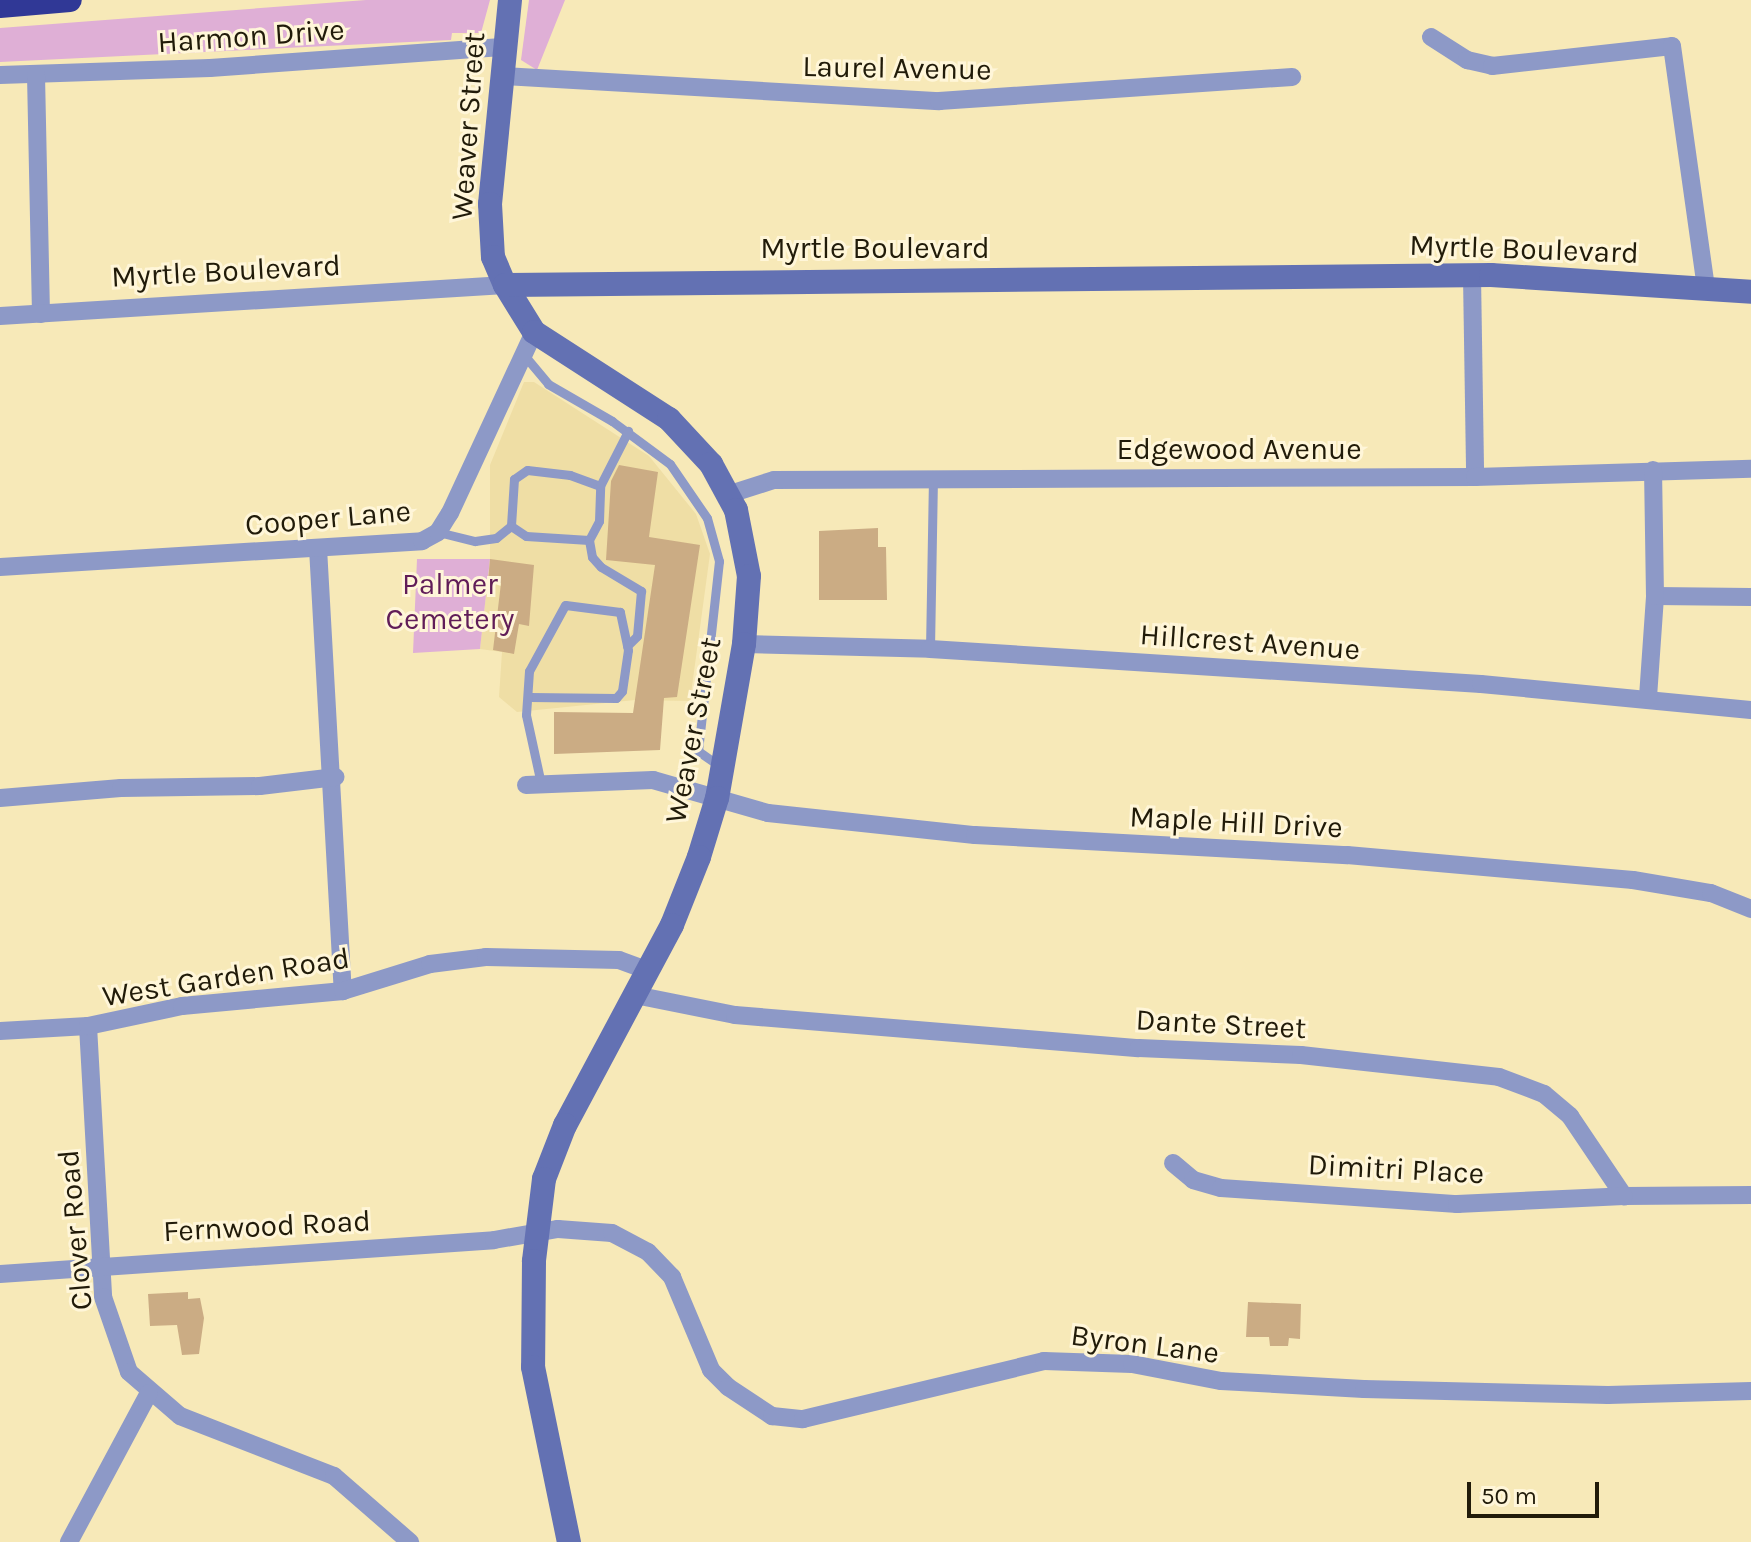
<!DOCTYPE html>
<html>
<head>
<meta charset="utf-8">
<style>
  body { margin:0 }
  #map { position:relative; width:1751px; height:1542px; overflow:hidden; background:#f7e9b8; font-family:Karla,sans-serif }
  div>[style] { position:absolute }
  .built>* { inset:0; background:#efdea5 }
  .green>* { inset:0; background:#dfafd6 }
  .building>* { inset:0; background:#cbac84 }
  .lane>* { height:9px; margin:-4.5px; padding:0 4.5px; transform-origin:4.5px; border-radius:4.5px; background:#8d99c7 }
  .street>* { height:18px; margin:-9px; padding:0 9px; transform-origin:9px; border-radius:9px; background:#8d99c7 }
  .secondary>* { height:24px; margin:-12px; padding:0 12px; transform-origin:12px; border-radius:12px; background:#6371b3 }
  .highway>* { height:24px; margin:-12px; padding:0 12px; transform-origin:12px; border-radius:12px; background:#303896 }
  span { translate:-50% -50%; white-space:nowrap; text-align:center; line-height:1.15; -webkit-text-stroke:6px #fff6d9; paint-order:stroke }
  .street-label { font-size:30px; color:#211b09 }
  .park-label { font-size:30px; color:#611d58 }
  .scale { position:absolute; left:1467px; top:1482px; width:132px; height:36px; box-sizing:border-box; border:4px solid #211b09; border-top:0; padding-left:10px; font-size:24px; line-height:28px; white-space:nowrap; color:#211b09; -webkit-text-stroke:6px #fff6d9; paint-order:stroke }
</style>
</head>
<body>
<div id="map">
  <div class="built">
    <i style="clip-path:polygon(524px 382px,534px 382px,649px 456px,696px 514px,710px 554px,690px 701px,635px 700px,517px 712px,499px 697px,502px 652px,480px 649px,490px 559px,490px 465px)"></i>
  </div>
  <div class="green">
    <i style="clip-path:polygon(366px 0,490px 0,481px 33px,452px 33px,451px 40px,0 62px,0 28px)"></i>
    <i style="clip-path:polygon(529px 0,565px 0,537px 70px,521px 60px)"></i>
    <i style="clip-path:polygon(417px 559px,490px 559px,480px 649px,413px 653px)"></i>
  </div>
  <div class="building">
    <i style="clip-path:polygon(619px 465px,658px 472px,649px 537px,700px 545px,677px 697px,664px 698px,660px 750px,554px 754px,554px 712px,633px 713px,655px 565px,606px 560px,611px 481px)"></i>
    <i style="clip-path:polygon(878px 528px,878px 547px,886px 547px,887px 600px,819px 600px,819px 531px)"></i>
    <i style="clip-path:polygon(490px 559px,534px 565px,529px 626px,519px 624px,514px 654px,493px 650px,501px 583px,488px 582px)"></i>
    <i style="clip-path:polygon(188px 1292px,188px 1299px,200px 1298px,204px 1318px,199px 1354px,182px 1355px,177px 1325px,150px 1326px,148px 1294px)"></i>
    <i style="clip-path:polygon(1248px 1302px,1301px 1304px,1300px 1339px,1289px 1338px,1288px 1346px,1270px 1346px,1269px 1337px,1246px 1337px)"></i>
  </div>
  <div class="lane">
    <i style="left:524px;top:355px;width:38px;rotate:50deg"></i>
    <i style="left:548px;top:384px;width:74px;rotate:30deg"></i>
    <i style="left:612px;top:421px;width:72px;rotate:36.6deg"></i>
    <i style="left:670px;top:464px;width:65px;rotate:55.6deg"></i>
    <i style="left:707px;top:518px;width:45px;rotate:74.4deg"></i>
    <i style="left:719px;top:561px;width:191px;rotate:96.3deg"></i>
    <i style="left:698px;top:751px;width:29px;rotate:35deg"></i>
    <i style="left:600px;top:486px;width:32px;rotate:-160deg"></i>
    <i style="left:570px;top:475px;width:43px;rotate:-173.4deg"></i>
    <i style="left:527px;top:470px;width:16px;rotate:145deg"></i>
    <i style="left:514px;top:479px;width:47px;rotate:93.7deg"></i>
    <i style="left:511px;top:526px;width:18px;rotate:34deg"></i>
    <i style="left:526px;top:536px;width:63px;rotate:3.6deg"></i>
    <i style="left:589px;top:540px;width:21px;rotate:-62deg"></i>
    <i style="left:599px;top:521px;width:35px;rotate:-88deg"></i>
    <i style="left:600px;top:486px;width:62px;rotate:-63deg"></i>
    <i style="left:438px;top:532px;width:38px;rotate:14deg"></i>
    <i style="left:475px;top:541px;width:21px;rotate:-8deg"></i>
    <i style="left:496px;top:538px;width:19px;rotate:-39deg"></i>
    <i style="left:589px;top:540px;width:17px;rotate:80deg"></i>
    <i style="left:592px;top:557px;width:13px;rotate:48deg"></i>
    <i style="left:601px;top:567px;width:47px;rotate:31deg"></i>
    <i style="left:641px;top:591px;width:45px;rotate:95.1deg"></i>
    <i style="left:637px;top:636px;width:14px;rotate:135deg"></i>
    <i style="left:930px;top:649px;width:171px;rotate:-89deg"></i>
    <i style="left:530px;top:697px;width:86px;rotate:0.7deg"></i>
    <i style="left:616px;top:698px;width:9px;rotate:-49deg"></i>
    <i style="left:622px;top:691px;width:41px;rotate:-81.7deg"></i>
    <i style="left:628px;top:650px;width:39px;rotate:-102deg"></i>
    <i style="left:620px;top:612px;width:55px;rotate:-172.7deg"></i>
    <i style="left:565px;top:605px;width:75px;rotate:118.6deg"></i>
    <i style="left:529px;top:671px;width:44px;rotate:93.9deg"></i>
    <i style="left:526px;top:715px;width:71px;rotate:77.7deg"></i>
  </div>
  <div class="street">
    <i style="left:1431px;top:37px;width:43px;rotate:32.6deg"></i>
    <i style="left:1467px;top:60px;width:26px;rotate:13deg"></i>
    <i style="left:1492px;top:66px;width:181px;rotate:-6.3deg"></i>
    <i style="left:1672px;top:46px;width:244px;rotate:82deg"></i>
    <i style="left:0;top:75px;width:210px;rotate:-1.9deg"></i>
    <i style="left:210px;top:68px;width:296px;rotate:-4.1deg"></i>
    <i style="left:36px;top:75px;width:239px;rotate:88.8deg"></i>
    <i style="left:502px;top:76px;width:438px;rotate:3.3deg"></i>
    <i style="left:939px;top:101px;width:354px;rotate:-3.9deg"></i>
    <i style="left:1472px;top:276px;width:201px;rotate:89.1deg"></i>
    <i style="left:0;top:316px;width:506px;rotate:-3.51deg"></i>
    <i style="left:730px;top:494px;width:46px;rotate:-17.7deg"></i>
    <i style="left:774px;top:480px;width:701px;rotate:-0.25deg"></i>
    <i style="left:1475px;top:477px;width:276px;rotate:-1.7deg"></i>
    <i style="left:318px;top:548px;width:444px;rotate:86.8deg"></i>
    <i style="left:0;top:567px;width:423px;rotate:-3.5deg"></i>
    <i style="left:422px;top:541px;width:18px;rotate:-29deg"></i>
    <i style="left:438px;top:532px;width:22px;rotate:-58deg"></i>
    <i style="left:450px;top:513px;width:200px;rotate:-65.1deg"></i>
    <i style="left:1655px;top:596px;width:96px;rotate:0.6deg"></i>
    <i style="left:744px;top:644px;width:186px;rotate:1.5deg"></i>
    <i style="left:930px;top:649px;width:552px;rotate:3.63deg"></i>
    <i style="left:1481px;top:684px;width:271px;rotate:5.5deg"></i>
    <i style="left:1648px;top:697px;width:101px;rotate:-86deg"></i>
    <i style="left:1655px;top:596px;width:126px;rotate:-90.9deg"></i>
    <i style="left:526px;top:785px;width:127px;rotate:-2.3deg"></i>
    <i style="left:653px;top:780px;width:120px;rotate:16deg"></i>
    <i style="left:768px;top:813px;width:208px;rotate:6.1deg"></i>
    <i style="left:975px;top:835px;width:373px;rotate:3.1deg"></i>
    <i style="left:1347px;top:855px;width:287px;rotate:5deg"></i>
    <i style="left:1633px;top:880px;width:79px;rotate:9.5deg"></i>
    <i style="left:1711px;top:893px;width:43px;rotate:21.8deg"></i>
    <i style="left:0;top:798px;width:121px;rotate:-4.7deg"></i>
    <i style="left:121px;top:788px;width:139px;rotate:-0.8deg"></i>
    <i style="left:260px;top:786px;width:76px;rotate:-6.8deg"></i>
    <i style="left:635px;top:995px;width:102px;rotate:11.3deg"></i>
    <i style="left:735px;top:1015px;width:405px;rotate:4.7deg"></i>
    <i style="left:1139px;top:1048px;width:162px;rotate:2.5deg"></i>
    <i style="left:1301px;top:1055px;width:199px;rotate:6.3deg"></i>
    <i style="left:1499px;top:1077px;width:48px;rotate:20.7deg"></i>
    <i style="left:1544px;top:1094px;width:34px;rotate:40deg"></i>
    <i style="left:1570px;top:1116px;width:97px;rotate:56deg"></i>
    <i style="left:1624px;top:1196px;width:127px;rotate:-0.5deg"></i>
    <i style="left:88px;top:1026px;width:271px;rotate:86.8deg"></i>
    <i style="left:103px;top:1297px;width:79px;rotate:70.9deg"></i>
    <i style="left:129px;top:1372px;width:67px;rotate:40.8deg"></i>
    <i style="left:180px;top:1416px;width:165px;rotate:21.3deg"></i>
    <i style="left:334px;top:1476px;width:101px;rotate:41deg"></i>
    <i style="left:0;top:1031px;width:88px;rotate:-3.3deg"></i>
    <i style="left:88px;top:1026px;width:96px;rotate:-12deg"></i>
    <i style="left:182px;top:1006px;width:162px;rotate:-5.3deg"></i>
    <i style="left:343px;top:991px;width:91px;rotate:-17.2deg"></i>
    <i style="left:430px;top:964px;width:56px;rotate:-7.1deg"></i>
    <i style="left:486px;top:957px;width:133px;rotate:1.3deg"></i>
    <i style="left:619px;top:960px;width:29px;rotate:20deg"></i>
    <i style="left:1173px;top:1163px;width:26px;rotate:40deg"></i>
    <i style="left:1193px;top:1180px;width:29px;rotate:16deg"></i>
    <i style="left:1221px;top:1188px;width:237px;rotate:3.9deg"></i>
    <i style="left:1457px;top:1204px;width:167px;rotate:-2.7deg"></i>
    <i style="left:0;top:1274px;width:495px;rotate:-3.9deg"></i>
    <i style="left:494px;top:1240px;width:65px;rotate:-9.8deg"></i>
    <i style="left:558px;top:1229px;width:54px;rotate:4.2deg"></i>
    <i style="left:612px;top:1233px;width:41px;rotate:27.8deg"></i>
    <i style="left:648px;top:1252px;width:35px;rotate:46deg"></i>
    <i style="left:672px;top:1277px;width:101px;rotate:67.2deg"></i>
    <i style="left:711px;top:1370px;width:24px;rotate:45deg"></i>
    <i style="left:728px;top:1387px;width:53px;rotate:33.4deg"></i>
    <i style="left:772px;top:1416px;width:31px;rotate:6deg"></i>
    <i style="left:803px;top:1419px;width:248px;rotate:-13.5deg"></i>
    <i style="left:1044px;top:1361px;width:88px;rotate:2deg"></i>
    <i style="left:1132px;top:1364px;width:91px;rotate:10.8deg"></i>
    <i style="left:1221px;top:1381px;width:143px;rotate:3.2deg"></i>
    <i style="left:1364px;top:1389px;width:244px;rotate:1.4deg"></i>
    <i style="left:1608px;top:1395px;width:143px;rotate:-1.6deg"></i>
    <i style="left:69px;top:1542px;width:169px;rotate:-61.8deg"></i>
  </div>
  <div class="secondary">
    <i style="left:510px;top:0;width:205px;rotate:95.6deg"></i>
    <i style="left:490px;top:204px;width:53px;rotate:86.8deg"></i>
    <i style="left:493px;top:257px;width:30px;rotate:67deg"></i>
    <i style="left:505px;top:285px;width:55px;rotate:58.3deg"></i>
    <i style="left:534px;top:332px;width:161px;rotate:32.8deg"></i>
    <i style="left:669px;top:419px;width:62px;rotate:47deg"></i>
    <i style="left:711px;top:464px;width:52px;rotate:61.5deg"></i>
    <i style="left:736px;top:510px;width:67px;rotate:78.9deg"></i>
    <i style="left:749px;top:576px;width:68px;rotate:94.2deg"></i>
    <i style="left:744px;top:644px;width:156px;rotate:99.9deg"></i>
    <i style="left:717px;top:798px;width:62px;rotate:107deg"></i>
    <i style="left:699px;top:857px;width:73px;rotate:111.7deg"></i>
    <i style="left:672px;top:925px;width:227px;rotate:118.1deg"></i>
    <i style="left:565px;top:1125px;width:58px;rotate:111.3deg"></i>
    <i style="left:544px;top:1179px;width:83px;rotate:97deg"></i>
    <i style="left:534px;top:1261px;width:106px;rotate:90.5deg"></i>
    <i style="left:533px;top:1367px;width:179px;rotate:78.4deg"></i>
    <i style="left:505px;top:285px;width:986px;rotate:-0.58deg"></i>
    <i style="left:1491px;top:275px;width:261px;rotate:3.7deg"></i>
  </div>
  <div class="highway">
    <i style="left:0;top:6px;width:70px;rotate:-4.9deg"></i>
  </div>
  <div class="street-label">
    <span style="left:251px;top:36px;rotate:-4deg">Harmon Drive</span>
    <span style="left:897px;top:68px;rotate:1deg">Laurel Avenue</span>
    <span style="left:468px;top:126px;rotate:-86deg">Weaver Street</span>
    <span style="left:875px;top:248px">Myrtle Boulevard</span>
    <span style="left:1524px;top:249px;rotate:2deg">Myrtle Boulevard</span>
    <span style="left:226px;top:271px;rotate:-3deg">Myrtle Boulevard</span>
    <span style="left:1239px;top:449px">Edgewood Avenue</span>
    <span style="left:328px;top:518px;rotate:-5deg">Cooper Lane</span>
    <span style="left:1250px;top:642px;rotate:4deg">Hillcrest Avenue</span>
    <span style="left:693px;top:730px;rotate:-79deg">Weaver Street</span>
    <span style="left:1236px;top:822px;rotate:3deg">Maple Hill Drive</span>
    <span style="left:226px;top:977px;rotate:-9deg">West Garden Road</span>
    <span style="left:1221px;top:1024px;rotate:3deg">Dante Street</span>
    <span style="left:1396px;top:1169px;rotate:3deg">Dimitri Place</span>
    <span style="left:267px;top:1226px;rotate:-3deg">Fernwood Road</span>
    <span style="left:75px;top:1230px;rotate:-95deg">Clover Road</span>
    <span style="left:1145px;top:1344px;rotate:7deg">Byron Lane</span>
  </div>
  <div class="park-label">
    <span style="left:450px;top:601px">Palmer<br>Cemetery</span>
  </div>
  <div class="scale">50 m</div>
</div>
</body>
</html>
